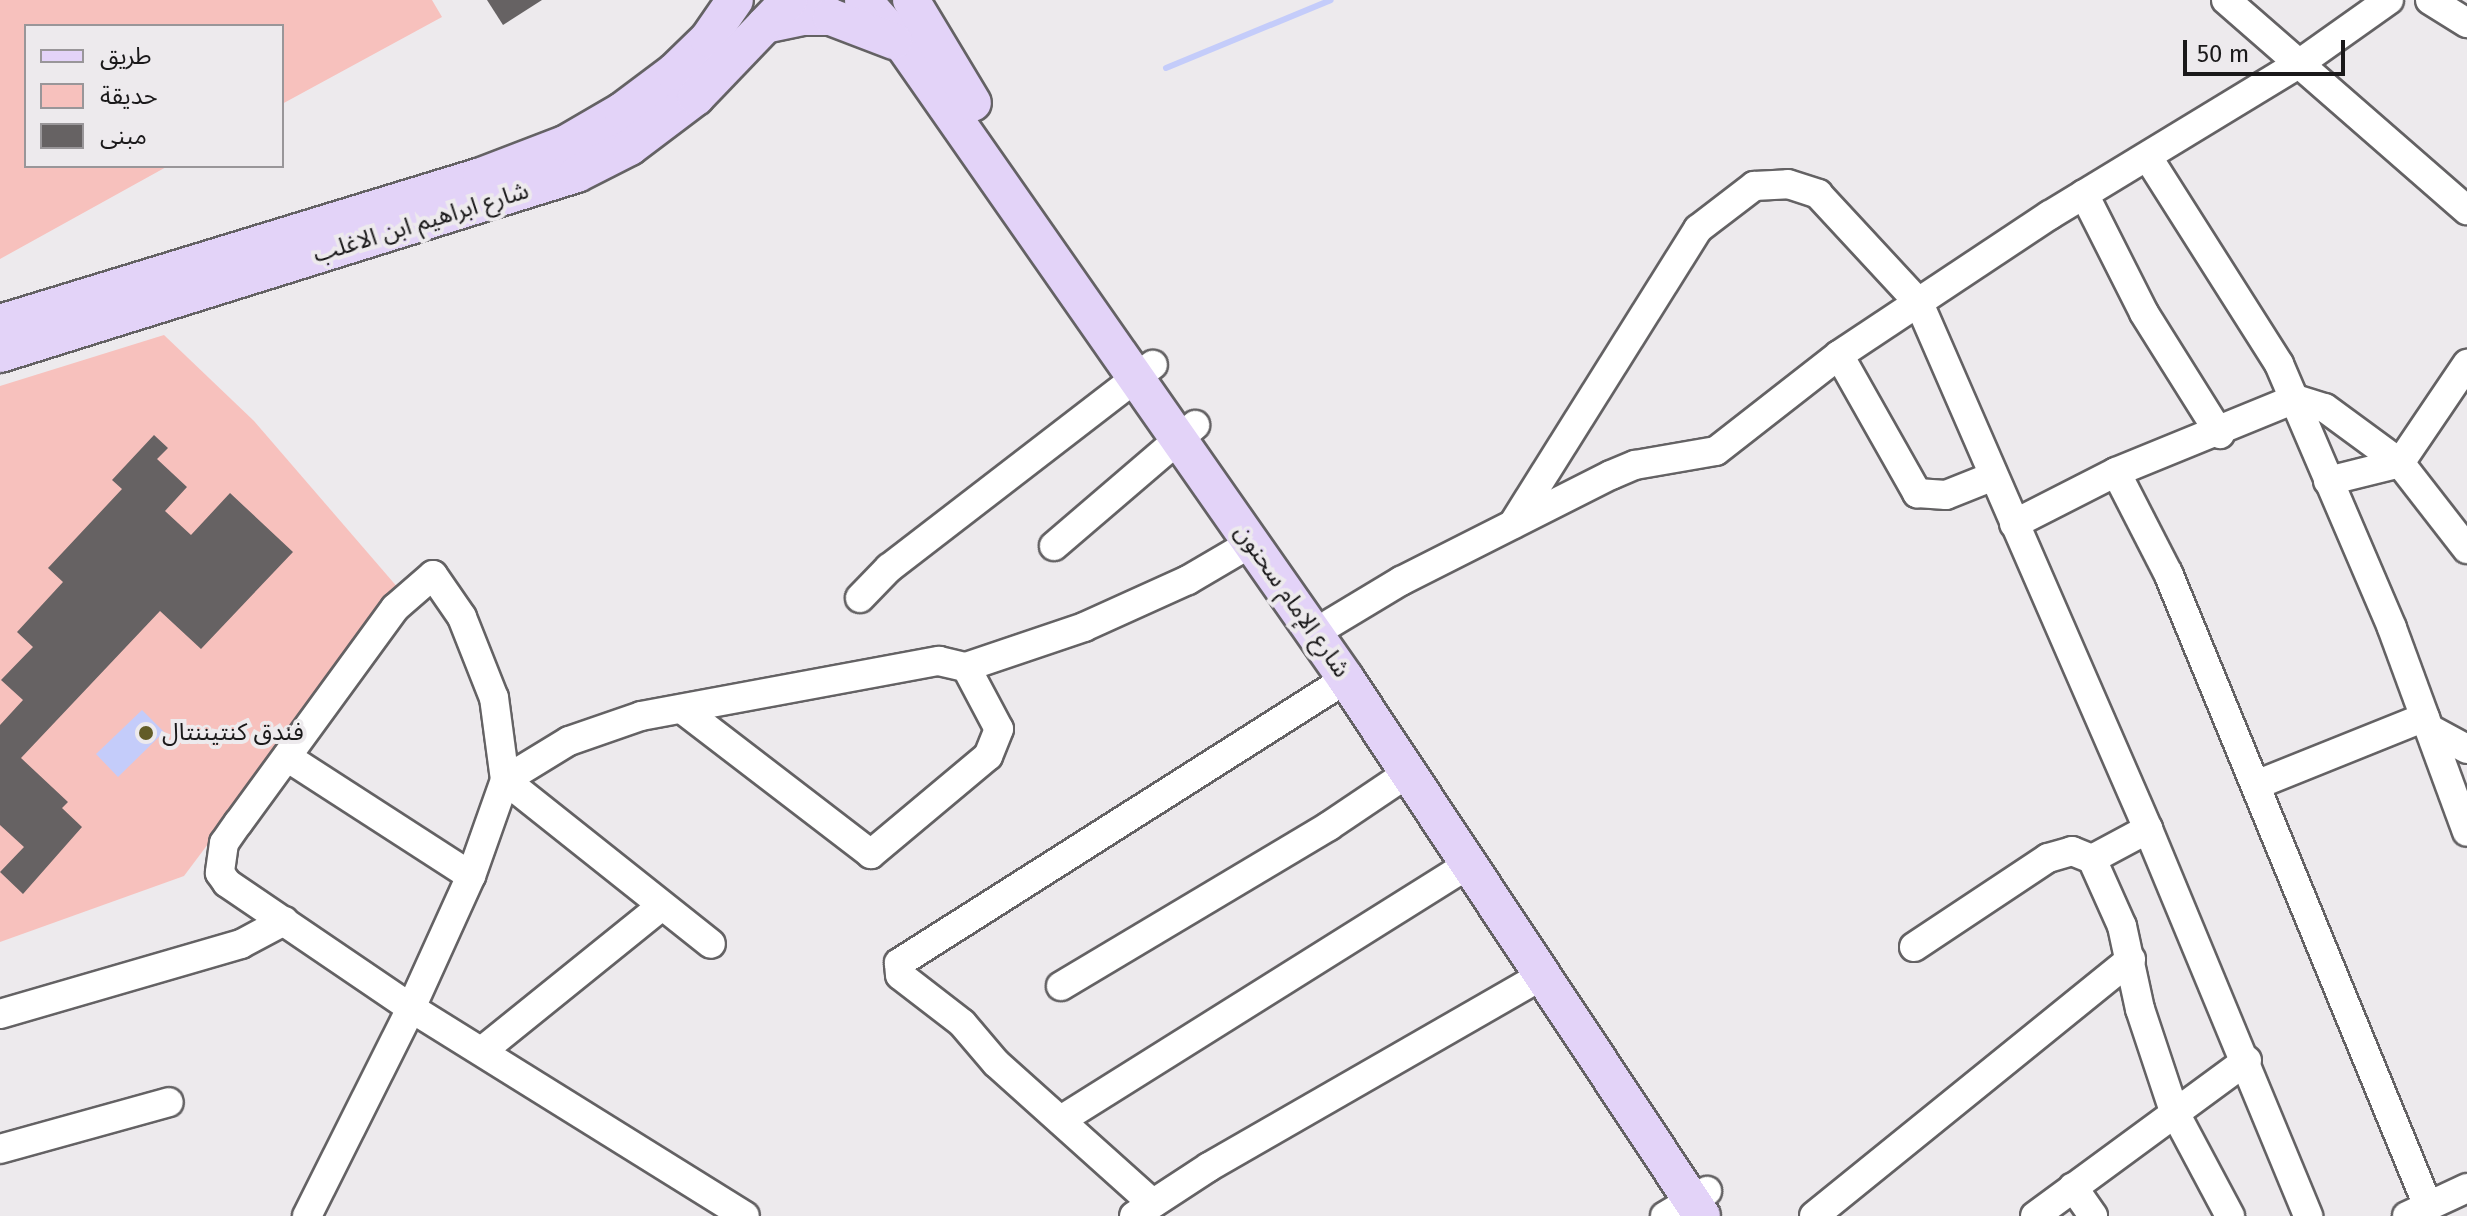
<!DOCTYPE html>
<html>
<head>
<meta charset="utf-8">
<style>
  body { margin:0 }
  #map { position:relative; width:2467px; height:1216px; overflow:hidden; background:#edeaed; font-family:"Fira Sans","Noto Sans Arabic",sans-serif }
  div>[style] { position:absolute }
  .green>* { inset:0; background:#f7c1bd }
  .water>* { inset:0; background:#c4ccfa }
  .stream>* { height:6px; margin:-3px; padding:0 3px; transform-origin:3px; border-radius:3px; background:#c4ccfa }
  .building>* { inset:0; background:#666263 }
  .roads { filter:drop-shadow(2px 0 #646264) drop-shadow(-2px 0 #646264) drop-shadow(0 2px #646264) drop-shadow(0 -2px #646264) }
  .minor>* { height:28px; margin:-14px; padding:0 14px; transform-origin:14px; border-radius:14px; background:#fff }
  .major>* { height:36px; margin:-18px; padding:0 18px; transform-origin:18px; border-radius:18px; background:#e3d3f8 }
  .dots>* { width:22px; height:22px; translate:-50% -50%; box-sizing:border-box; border:4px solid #edeaed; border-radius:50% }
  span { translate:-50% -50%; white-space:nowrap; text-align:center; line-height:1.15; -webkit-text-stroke:8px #edeaed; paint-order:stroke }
  .street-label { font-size:24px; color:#1a191a }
  .poi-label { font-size:24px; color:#1a191a }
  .left { translate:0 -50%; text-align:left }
  .legend { position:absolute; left:24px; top:24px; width:260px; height:144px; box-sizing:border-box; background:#edeaed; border:2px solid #999699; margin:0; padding:10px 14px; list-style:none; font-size:24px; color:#1a191a }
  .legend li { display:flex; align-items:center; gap:16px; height:40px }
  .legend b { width:40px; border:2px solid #999699 }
  .scale { position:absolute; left:2183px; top:40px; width:162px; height:36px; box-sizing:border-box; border:4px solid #1a191a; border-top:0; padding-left:10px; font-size:24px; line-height:28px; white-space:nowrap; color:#1a191a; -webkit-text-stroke:6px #edeaed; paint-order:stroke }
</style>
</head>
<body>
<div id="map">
  <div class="green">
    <i style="clip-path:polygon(0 0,432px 0,442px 17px,282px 104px,282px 26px,26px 26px,26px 166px,168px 166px,0 259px)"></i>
    <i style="clip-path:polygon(164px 335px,254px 421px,399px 589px,184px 876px,0 942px,0 386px)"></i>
  </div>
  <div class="water">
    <i style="clip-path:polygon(142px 710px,164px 732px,118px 777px,96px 754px)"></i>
  </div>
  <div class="stream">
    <i style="left:1166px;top:68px;width:178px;rotate:-22.4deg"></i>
  </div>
  <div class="building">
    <i style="clip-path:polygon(487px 0,542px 0,503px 25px)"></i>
    <i style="clip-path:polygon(154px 435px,168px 448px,157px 459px,187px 487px,165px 511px,191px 535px,230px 493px,293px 552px,201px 649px,160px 611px,21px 758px,68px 802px,62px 808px,82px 827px,23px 894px,0 872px,24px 847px,0 825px,0 725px,23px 700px,1px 680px,33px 647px,17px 632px,63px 582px,48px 568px,122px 489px,112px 480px)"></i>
  </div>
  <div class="roads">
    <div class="minor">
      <i style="left:2226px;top:0;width:320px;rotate:41.1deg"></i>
      <i style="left:2430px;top:0;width:44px;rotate:31.9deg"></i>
      <i style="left:2149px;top:159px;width:243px;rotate:57.6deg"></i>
      <i style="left:2279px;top:364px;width:287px;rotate:66.8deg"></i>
      <i style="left:2392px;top:628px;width:217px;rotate:69.8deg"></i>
      <i style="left:2084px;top:194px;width:133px;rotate:63.2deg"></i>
      <i style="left:2144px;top:313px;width:143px;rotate:57.9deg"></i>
      <i style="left:1839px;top:355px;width:159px;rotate:60.5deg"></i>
      <i style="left:1917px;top:493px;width:29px;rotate:4deg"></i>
      <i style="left:1946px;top:495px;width:48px;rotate:-21.8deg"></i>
      <i style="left:2116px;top:472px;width:114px;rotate:62.8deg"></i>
      <i style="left:2168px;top:573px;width:684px;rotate:67.67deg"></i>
      <i style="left:2328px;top:481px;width:74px;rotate:-14deg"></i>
      <i style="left:2400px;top:463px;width:120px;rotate:-55.9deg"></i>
      <i style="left:1513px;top:524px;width:348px;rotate:-57.9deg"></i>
      <i style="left:1698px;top:229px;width:71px;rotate:-37.5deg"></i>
      <i style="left:1754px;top:186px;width:34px;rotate:-3deg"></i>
      <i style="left:1788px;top:184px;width:32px;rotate:18deg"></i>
      <i style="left:1818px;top:194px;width:149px;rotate:47.2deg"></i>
      <i style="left:1919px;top:303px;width:574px;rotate:66.47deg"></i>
      <i style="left:2014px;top:524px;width:114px;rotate:-27deg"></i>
      <i style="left:2116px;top:472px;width:193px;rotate:-22.2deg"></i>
      <i style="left:2295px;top:399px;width:31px;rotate:17deg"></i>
      <i style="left:2325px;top:408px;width:93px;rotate:36.3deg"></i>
      <i style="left:2400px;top:463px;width:109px;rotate:52.1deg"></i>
      <i style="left:1054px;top:546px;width:186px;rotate:-40.6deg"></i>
      <i style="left:860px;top:598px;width:42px;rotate:-46deg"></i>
      <i style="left:889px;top:568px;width:333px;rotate:-37.6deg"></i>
      <i style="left:1331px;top:623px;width:82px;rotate:-31deg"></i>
      <i style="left:1401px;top:581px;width:235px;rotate:-26.8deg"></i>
      <i style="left:1611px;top:475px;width:26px;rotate:-23deg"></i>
      <i style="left:1635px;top:465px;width:82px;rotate:-9.8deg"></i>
      <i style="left:1716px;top:451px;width:156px;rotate:-38deg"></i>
      <i style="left:1839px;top:355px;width:253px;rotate:-33.6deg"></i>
      <i style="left:2050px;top:215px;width:293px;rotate:-31.3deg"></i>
      <i style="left:2300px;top:63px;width:109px;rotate:-35.3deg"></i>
      <i style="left:966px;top:667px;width:125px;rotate:-18.7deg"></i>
      <i style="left:1084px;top:627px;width:114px;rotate:-24.3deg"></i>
      <i style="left:1188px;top:580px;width:73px;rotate:-30.4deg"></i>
      <i style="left:2430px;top:729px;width:42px;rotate:28.4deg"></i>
      <i style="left:287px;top:757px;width:219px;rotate:32.9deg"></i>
      <i style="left:505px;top:780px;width:75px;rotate:-31.4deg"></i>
      <i style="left:569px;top:741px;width:76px;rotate:-19.1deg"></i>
      <i style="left:641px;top:716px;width:303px;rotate:-10.5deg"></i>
      <i style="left:939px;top:661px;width:28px;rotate:13deg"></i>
      <i style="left:966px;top:667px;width:70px;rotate:62deg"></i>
      <i style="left:999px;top:729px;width:29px;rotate:112deg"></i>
      <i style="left:988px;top:756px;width:153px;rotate:140.1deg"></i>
      <i style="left:871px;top:854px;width:238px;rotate:-142.5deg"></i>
      <i style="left:505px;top:780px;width:263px;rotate:38.5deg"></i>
      <i style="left:2256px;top:785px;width:182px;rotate:-21.9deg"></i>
      <i style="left:2092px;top:859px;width:64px;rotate:-28.2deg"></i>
      <i style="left:2148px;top:829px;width:419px;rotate:67.5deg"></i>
      <i style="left:1914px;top:947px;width:161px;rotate:-33.6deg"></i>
      <i style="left:2048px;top:858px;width:25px;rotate:-16deg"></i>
      <i style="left:2072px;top:851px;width:22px;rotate:22deg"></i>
      <i style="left:2092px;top:859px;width:73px;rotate:65.9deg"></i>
      <i style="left:2122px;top:926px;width:85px;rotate:77.8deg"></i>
      <i style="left:2140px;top:1009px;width:108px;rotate:71.6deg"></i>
      <i style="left:2174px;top:1111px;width:119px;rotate:61.9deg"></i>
      <i style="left:1061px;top:986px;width:312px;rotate:-30.8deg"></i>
      <i style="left:1329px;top:826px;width:95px;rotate:-33.9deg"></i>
      <i style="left:0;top:1014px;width:251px;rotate:-16.2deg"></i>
      <i style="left:241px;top:944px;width:49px;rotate:-28.1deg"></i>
      <i style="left:482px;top:1051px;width:231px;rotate:-38.9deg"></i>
      <i style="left:1061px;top:1120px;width:484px;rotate:-32.1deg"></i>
      <i style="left:0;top:1149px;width:175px;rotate:-15.5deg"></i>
      <i style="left:2073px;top:1187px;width:35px;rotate:55deg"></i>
      <i style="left:1151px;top:1202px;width:208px;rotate:-138.1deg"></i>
      <i style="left:996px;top:1063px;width:52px;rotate:-130.4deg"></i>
      <i style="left:962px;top:1023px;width:78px;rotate:-142.3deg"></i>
      <i style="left:900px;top:975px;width:12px;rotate:-95deg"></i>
      <i style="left:899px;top:963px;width:530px;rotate:-32.43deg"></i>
      <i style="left:307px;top:1216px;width:233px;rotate:-63.4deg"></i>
      <i style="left:411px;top:1008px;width:145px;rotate:-65.6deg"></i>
      <i style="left:471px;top:876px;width:102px;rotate:-70.5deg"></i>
      <i style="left:505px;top:780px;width:83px;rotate:-97.6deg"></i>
      <i style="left:494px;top:698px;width:87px;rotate:-111.6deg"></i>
      <i style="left:462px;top:617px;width:51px;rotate:-124.6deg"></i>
      <i style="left:433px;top:575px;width:50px;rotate:139deg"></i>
      <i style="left:395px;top:608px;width:266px;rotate:126.1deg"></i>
      <i style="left:238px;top:823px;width:24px;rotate:125deg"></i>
      <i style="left:224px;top:843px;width:30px;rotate:98deg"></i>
      <i style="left:220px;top:873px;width:12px;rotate:55deg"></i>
      <i style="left:227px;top:883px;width:222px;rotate:34.2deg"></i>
      <i style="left:411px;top:1008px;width:393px;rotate:31.9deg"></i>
      <i style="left:1134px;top:1216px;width:90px;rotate:-33.2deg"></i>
      <i style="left:1209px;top:1167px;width:387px;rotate:-29.9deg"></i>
      <i style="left:1665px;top:1216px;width:49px;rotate:-30.8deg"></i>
      <i style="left:1814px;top:1216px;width:408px;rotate:-39deg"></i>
      <i style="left:2035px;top:1216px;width:263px;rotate:-36.3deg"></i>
      <i style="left:2407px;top:1216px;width:66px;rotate:-25deg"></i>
    </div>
    <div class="major">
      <i style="left:863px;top:0;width:62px;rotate:48.3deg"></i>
      <i style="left:904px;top:46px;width:772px;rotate:55.07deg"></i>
      <i style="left:1346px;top:679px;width:644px;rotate:56.46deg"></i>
      <i style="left:911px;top:0;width:120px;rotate:59deg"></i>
      <i style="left:765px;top:25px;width:38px;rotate:-12deg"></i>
      <i style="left:802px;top:17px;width:29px"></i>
      <i style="left:831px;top:17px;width:67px;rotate:20.9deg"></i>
      <i style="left:0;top:323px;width:503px;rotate:-16.99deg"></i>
      <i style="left:481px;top:176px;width:90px;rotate:-20.9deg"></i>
      <i style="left:565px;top:144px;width:66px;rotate:-30.1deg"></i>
      <i style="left:622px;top:111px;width:65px;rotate:-36.9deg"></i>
      <i style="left:674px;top:72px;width:47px;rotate:-44.1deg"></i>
      <i style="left:708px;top:39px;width:47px;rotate:-55.3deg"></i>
      <i style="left:0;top:354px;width:604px;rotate:-17.33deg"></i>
      <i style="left:577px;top:174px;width:59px;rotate:-27deg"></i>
      <i style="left:630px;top:147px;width:83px;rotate:-37.1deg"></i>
      <i style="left:696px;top:97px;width:134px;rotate:-46.2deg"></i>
    </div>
  </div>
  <div class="dots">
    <i style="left:146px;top:733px;background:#625c28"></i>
  </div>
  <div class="street-label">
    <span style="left:421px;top:223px;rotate:-17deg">شارع ابراهيم ابن الاغلب</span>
    <span style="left:1292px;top:601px;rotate:55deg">شارع الإمام سحنون</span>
  </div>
  <div class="poi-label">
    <span class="left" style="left:162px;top:733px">فندق كنتيننتال</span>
  </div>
  <ul class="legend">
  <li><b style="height:10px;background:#e3d3f8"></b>طريق</li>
  <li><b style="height:22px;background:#f7c1bd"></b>حديقة</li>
  <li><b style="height:22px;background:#666263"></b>مبنى</li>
  </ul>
  <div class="scale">50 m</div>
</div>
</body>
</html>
